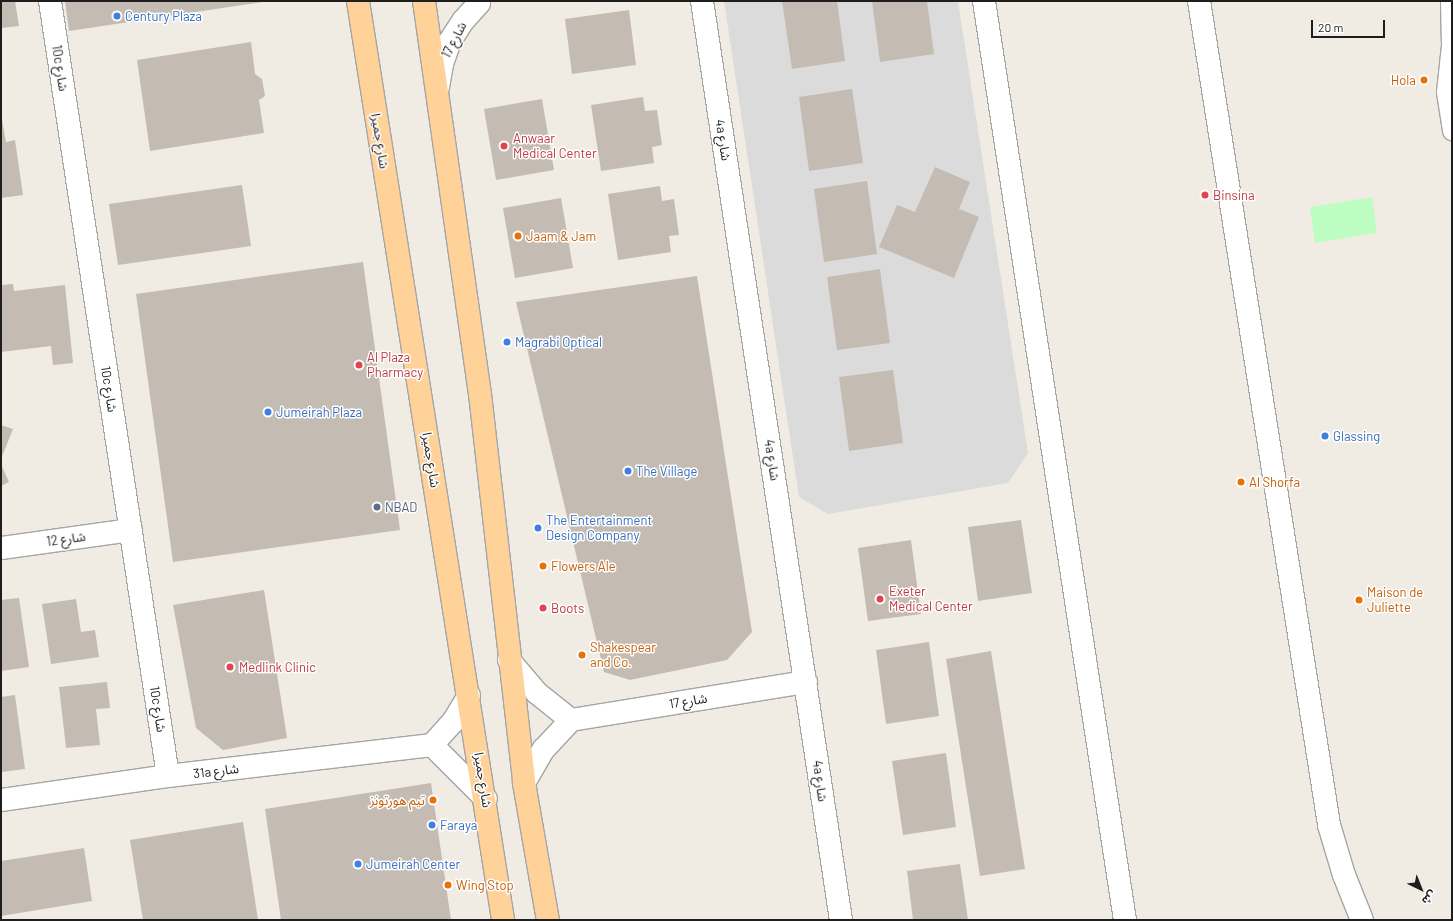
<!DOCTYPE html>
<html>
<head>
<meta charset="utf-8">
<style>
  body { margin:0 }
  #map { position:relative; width:1453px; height:921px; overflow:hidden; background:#f0ece4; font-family:Barlow,"Noto Sans Arabic",sans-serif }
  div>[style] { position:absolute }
  .residential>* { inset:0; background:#dcdbdb }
  .park>* { inset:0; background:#befdc2 }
  .building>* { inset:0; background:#c4bbb3 }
  .roads { filter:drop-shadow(1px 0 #a5a5a5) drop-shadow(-1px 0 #a5a5a5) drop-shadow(0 1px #a5a5a5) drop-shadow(0 -1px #a5a5a5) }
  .pedestrian>* { height:19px; margin:-9.5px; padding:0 9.5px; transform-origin:9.5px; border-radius:9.5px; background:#fff }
  .minor>* { height:22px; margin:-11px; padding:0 11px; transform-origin:11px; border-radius:11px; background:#fff }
  .primary>* { height:22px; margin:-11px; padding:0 11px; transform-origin:11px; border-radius:11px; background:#ffd29a }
  .dots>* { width:11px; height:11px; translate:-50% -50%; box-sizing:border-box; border:2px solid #fff; border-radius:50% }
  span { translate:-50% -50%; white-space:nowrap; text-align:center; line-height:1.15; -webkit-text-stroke:3px #fff; paint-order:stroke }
  .shop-label { font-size:13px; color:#366cbe }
  .left { translate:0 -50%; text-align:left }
  .street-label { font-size:13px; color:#1e1e1e }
  .food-label { font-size:13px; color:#c56008 }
  .right { translate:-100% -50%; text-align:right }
  .health-label { font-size:13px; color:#be3a42 }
  .service-label { font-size:13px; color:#4e5e75 }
  .frame { position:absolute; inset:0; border:2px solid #1e1e1e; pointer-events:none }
  .north { position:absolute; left:1401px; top:869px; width:40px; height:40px; -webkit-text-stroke:3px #fff; paint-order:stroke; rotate:137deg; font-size:11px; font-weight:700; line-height:16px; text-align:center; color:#1e1e1e }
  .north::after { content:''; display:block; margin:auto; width:14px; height:18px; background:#1e1e1e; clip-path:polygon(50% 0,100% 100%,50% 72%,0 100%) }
  .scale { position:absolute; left:1311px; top:20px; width:74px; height:18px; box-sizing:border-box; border:2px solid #1e1e1e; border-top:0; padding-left:5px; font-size:12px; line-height:14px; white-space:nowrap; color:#1e1e1e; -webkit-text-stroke:3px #fff; paint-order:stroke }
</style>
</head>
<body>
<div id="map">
  <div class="residential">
    <i style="clip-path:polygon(724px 1px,958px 1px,1028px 453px,1008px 483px,828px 514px,799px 497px)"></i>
  </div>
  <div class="park">
    <i style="clip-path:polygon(1372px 197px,1377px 233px,1315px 243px,1310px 207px)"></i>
  </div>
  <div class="building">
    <i style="clip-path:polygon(1px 1px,15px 1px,19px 26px,1px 28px)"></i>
    <i style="clip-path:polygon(65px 1px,263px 1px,263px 2px,69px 31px)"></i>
    <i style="clip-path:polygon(782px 1px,837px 1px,845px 61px,792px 69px)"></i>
    <i style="clip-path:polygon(872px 1px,927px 1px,934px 54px,880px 62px)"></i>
    <i style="clip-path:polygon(629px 10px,636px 65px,572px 74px,565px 19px)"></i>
    <i style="clip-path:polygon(251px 42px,255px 74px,262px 79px,265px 96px,259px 100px,264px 133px,150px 151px,137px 60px)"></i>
    <i style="clip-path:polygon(852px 89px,863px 163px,809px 171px,799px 97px)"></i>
    <i style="clip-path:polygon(643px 97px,645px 111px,657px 110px,662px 145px,652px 147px,654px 163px,601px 171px,591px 105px)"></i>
    <i style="clip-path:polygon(542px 99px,554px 170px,496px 180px,484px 109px)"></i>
    <i style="clip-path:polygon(1px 114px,6px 142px,15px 140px,23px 195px,1px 198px)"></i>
    <i style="clip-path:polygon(935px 167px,970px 182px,959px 209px,979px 217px,954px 278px,879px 247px,897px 205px,915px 212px)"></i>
    <i style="clip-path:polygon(867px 181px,877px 254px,824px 262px,814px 189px)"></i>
    <i style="clip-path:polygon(242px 185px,251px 246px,118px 265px,109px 204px)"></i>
    <i style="clip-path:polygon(660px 186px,662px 201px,674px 199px,679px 235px,669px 236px,671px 252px,618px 260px,608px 194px)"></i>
    <i style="clip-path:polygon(561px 198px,573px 268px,515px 278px,503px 208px)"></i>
    <i style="clip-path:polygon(363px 262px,400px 530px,173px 562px,136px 294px)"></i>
    <i style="clip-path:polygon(880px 269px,890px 343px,837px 350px,827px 277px)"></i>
    <i style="clip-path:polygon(697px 276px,752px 632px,727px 660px,630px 680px,604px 672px,516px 302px)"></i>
    <i style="clip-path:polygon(13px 284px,14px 291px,65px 285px,73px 363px,53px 365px,51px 346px,1px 352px,1px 285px)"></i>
    <i style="clip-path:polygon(893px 370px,903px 443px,849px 451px,839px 377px)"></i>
    <i style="clip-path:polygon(1px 425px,13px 429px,1px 459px)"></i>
    <i style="clip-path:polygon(1px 464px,9px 482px,1px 486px)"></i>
    <i style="clip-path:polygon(1021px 520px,1032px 593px,978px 601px,968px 527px)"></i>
    <i style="clip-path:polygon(911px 540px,921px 614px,868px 621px,858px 548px)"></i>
    <i style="clip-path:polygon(264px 590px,287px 738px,223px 750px,196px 728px,173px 605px)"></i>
    <i style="clip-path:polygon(19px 598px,29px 667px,1px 671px,1px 600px)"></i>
    <i style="clip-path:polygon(76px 599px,81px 632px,95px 630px,99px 657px,51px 664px,42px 604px)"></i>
    <i style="clip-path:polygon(929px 642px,939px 716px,886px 724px,876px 650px)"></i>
    <i style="clip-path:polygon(991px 651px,1025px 869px,980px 876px,946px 659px)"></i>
    <i style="clip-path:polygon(107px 682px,110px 708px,96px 709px,100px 745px,66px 748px,59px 687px)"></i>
    <i style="clip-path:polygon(15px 695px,25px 769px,1px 772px,1px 697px)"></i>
    <i style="clip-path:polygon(946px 753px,956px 827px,903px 835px,892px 761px)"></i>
    <i style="clip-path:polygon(431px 783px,451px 920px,281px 920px,265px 809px)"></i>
    <i style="clip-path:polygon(243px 822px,258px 920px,143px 920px,130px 840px)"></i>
    <i style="clip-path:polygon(84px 848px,92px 901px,1px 916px,1px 861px)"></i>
    <i style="clip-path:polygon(960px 864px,968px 920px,913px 920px,907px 871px)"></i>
  </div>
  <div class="roads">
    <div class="pedestrian">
      <i style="left:1450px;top:1px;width:44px;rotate:88.7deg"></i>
      <i style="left:1451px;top:45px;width:47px;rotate:96.1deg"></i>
      <i style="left:1446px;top:92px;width:39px;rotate:81deg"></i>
    </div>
    <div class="minor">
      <i style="left:50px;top:1px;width:784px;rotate:81.34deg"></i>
      <i style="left:702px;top:1px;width:929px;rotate:81.4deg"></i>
      <i style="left:984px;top:1px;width:930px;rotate:81.28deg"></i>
      <i style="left:1199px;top:1px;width:834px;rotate:81.03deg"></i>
      <i style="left:1329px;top:825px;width:52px;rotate:73.3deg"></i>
      <i style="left:1344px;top:875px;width:48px;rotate:68.2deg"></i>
      <i style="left:438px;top:87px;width:23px;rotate:-80deg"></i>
      <i style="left:442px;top:64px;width:24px;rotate:-71deg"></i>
      <i style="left:450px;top:41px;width:24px;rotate:-57deg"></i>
      <i style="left:463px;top:21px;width:24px;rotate:-48deg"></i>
      <i style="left:1px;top:548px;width:131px;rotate:-7.9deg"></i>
      <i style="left:509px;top:660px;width:43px;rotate:49.7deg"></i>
      <i style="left:537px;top:693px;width:43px;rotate:38.5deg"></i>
      <i style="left:432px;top:745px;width:76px;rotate:45deg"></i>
      <i style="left:524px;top:783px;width:39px;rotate:-60deg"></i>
      <i style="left:544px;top:749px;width:40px;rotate:-47deg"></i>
      <i style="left:571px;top:720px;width:238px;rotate:-9.2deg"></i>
      <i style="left:1px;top:800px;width:169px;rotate:-8.2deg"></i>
      <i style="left:168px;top:776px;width:266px;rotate:-6.7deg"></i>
      <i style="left:432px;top:745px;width:31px;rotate:-48deg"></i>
      <i style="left:453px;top:722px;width:31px;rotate:-59deg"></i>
    </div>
    <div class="primary">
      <i style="left:358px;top:1px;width:930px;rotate:81.03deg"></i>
      <i style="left:424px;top:1px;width:397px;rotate:81.9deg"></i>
      <i style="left:480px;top:394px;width:391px;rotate:83.5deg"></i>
      <i style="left:524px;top:783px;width:139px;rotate:80.1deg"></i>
    </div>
  </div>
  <div class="dots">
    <i style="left:117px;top:16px;background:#3f7fe0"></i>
    <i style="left:1424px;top:80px;background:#e8710a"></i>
    <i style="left:504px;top:146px;background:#e0444e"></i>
    <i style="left:1205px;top:195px;background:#e0444e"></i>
    <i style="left:518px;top:236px;background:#e8710a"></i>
    <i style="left:507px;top:342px;background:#3f7fe0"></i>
    <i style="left:359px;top:365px;background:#e0444e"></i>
    <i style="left:268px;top:412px;background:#3f7fe0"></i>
    <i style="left:1325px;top:436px;background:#3f7fe0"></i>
    <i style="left:628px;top:471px;background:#3f7fe0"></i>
    <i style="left:1241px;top:482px;background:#e8710a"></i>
    <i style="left:377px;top:507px;background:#5c6f8a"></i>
    <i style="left:538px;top:528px;background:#3f7fe0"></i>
    <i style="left:543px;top:566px;background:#e8710a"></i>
    <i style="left:880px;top:599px;background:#e0444e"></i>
    <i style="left:1359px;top:600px;background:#e8710a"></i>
    <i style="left:543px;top:608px;background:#e0444e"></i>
    <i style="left:582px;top:655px;background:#e8710a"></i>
    <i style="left:230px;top:667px;background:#e0444e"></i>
    <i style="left:433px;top:800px;background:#e8710a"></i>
    <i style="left:432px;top:825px;background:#3f7fe0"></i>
    <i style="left:358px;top:864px;background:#3f7fe0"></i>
    <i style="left:448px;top:885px;background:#e8710a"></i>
  </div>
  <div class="shop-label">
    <span class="left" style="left:125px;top:16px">Century Plaza</span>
    <span class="left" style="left:515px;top:342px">Magrabi Optical</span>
    <span class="left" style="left:276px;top:412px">Jumeirah Plaza</span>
    <span class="left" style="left:1333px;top:436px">Glassing</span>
    <span class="left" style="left:636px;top:471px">The Village</span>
    <span class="left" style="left:546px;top:528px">The Entertainment<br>Design Company</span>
    <span class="left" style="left:440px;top:825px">Faraya</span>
    <span class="left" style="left:366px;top:864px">Jumeirah Center</span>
  </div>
  <div class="street-label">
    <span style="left:454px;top:40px;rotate:-63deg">شارع 17</span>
    <span style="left:60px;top:68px;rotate:81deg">10c شارع</span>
    <span style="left:723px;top:140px;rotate:81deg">4a شارع</span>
    <span style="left:380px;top:141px;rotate:81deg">شارع جميرا</span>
    <span style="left:109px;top:389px;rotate:81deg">10c شارع</span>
    <span style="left:431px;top:460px;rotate:81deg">شارع جميرا</span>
    <span style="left:772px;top:460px;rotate:81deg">4a شارع</span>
    <span style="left:66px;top:539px;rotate:-8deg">شارع 12</span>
    <span style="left:688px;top:701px;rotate:-9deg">شارع 17</span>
    <span style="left:158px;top:709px;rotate:81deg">10c شارع</span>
    <span style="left:216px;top:771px;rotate:-7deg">31a شارع</span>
    <span style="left:483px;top:780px;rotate:81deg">شارع جميرا</span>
    <span style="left:820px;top:781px;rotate:82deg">4a شارع</span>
  </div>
  <div class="food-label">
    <span class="right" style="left:1416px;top:80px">Hola</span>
    <span class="left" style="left:526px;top:236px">Jaam &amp; Jam</span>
    <span class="left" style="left:1249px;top:482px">Al Shorfa</span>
    <span class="left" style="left:551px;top:566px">Flowers Ale</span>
    <span class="left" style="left:1367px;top:600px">Maison de<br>Juliette</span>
    <span class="left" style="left:590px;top:655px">Shakespear<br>and Co.</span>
    <span class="right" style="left:425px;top:800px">تيم هورتونز</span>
    <span class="left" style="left:456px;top:885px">Wing Stop</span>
  </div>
  <div class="health-label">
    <span class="left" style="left:513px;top:146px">Anwaar<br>Medical Center</span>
    <span class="left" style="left:1213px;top:195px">Binsina</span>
    <span class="left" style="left:367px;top:365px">Al Plaza<br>Pharmacy</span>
    <span class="left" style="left:889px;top:599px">Exeter<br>Medical Center</span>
    <span class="left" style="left:551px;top:608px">Boots</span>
    <span class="left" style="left:239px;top:667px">Medlink Clinic</span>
  </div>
  <div class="service-label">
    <span class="left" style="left:385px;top:507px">NBAD</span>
  </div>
  <div class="frame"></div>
  <div class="north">ش</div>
  <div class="scale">20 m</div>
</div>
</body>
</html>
